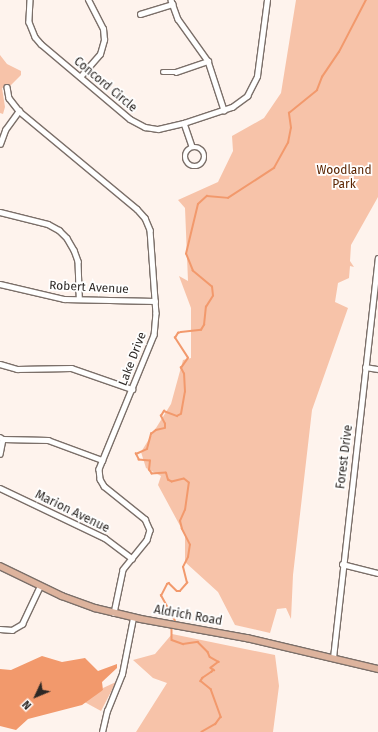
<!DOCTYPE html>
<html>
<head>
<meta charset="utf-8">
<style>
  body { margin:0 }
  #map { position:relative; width:378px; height:732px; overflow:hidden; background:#fef3ed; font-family:"Fira Sans",sans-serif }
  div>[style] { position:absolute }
  .green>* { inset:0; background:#f7c3a9 }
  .water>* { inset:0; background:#f2996c }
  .stream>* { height:1.5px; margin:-0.75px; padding:0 0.75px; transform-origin:0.75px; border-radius:0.75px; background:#f2996c }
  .roads { filter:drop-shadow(1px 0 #7b6f69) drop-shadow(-1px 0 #7b6f69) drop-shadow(0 1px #7b6f69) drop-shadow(0 -1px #7b6f69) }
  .minor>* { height:4.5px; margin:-2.25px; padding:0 2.25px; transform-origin:2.25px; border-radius:2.25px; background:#fff }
  .minor>.ring { margin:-2.25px; padding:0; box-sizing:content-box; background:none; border:4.5px solid #fff; border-radius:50% }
  .major>* { height:5.5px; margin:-2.75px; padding:0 2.75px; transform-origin:2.75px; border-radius:2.75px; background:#ddb39d }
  span { translate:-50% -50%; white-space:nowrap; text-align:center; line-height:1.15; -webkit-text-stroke:3.5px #fff; paint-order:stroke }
  .street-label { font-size:12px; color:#2d2825 }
  .park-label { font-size:12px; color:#5c2502 }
  .north { position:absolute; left:16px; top:676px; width:40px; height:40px; -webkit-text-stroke:3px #fff; paint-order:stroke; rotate:226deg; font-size:11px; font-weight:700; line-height:16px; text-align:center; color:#2d2825 }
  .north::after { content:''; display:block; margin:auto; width:14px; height:18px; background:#2d2825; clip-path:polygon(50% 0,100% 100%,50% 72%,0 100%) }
</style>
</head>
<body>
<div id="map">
  <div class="green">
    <i style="clip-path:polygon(296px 0,378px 0,378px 197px,351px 245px,350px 261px,354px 267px,350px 266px,349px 278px,338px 283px,335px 302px,348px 308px,312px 410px,293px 575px,291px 619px,286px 608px,277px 609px,270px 633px,235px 625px,218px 592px,185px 562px,185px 535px,158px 485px,161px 476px,146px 468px,141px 452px,171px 404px,183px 360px,191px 358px,191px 308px,179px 276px,188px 281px,185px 208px,178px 200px,218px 182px,233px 151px,232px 136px,264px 118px,281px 93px)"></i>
    <i style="clip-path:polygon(0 55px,7px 64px,21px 71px,21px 75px,10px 86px,2px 88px,5px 107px,3px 114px,0 113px)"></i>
    <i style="clip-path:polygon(172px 634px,275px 655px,279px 686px,273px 732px,136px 732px,167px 683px,153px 678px,133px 660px,155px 654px)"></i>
    <i style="clip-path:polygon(116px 682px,101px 711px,79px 699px,103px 690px,103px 688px)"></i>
  </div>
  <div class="water">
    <i style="clip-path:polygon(42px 656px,62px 662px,85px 658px,98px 671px,117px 664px,117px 668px,102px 682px,103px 690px,82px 705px,28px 719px,16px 730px,0 726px,0 669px,11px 670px)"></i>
  </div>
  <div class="stream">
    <i style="left:175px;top:621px;width:29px;rotate:-119deg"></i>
    <i style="left:161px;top:596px;width:13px;rotate:-63deg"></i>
    <i style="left:167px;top:584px;width:2px;rotate:-27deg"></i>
    <i style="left:169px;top:583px;width:11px;rotate:45deg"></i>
    <i style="left:177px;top:591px;width:3px"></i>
    <i style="left:180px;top:591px;width:11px;rotate:-49deg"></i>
    <i style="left:187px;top:583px;width:16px;rotate:-104deg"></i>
    <i style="left:183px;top:567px;width:11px;rotate:-63deg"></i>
    <i style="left:188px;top:557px;width:12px;rotate:-81deg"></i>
    <i style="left:190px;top:545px;width:18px;rotate:-117deg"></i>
    <i style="left:182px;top:529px;width:8px;rotate:-104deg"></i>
    <i style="left:180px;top:521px;width:12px;rotate:-66deg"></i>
    <i style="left:185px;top:510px;width:27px;rotate:-82deg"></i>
    <i style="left:189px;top:483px;width:6px;rotate:-141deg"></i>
    <i style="left:184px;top:479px;width:12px;rotate:166deg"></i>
    <i style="left:172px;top:482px;width:4px;rotate:-153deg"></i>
    <i style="left:168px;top:480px;width:7px;rotate:-106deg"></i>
    <i style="left:166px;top:473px;width:14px;rotate:176deg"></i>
    <i style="left:152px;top:474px;width:5px;rotate:-127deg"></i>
    <i style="left:149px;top:470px;width:9px;rotate:-84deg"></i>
    <i style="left:150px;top:461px;width:11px;rotate:-175deg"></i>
    <i style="left:139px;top:460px;width:7px;rotate:-117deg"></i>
    <i style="left:136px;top:454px;width:12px;rotate:-24deg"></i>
    <i style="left:147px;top:449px;width:16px;rotate:-75deg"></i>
    <i style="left:151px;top:434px;width:6px;rotate:-39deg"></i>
    <i style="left:156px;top:430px;width:9px;rotate:-13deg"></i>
    <i style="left:165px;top:428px;width:4px;rotate:-90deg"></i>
    <i style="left:165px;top:424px;width:9px;rotate:-117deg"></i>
    <i style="left:161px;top:416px;width:6px;rotate:-59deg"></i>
    <i style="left:164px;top:411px;width:14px;rotate:21deg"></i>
    <i style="left:177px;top:416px;width:4px;rotate:-27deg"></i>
    <i style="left:181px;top:414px;width:22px;rotate:-80deg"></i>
    <i style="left:185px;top:392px;width:18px;rotate:-93deg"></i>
    <i style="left:184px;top:374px;width:7px;rotate:-117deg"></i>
    <i style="left:181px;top:368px;width:12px;rotate:-55deg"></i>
    <i style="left:188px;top:358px;width:24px;rotate:-123deg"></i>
    <i style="left:175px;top:338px;width:6px;rotate:-59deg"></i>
    <i style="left:178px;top:333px;width:3px;rotate:-18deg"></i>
    <i style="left:181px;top:332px;width:20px;rotate:-6deg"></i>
    <i style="left:201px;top:330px;width:6px;rotate:-59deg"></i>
    <i style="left:204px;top:325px;width:18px;rotate:-84deg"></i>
    <i style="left:206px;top:307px;width:13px;rotate:-58deg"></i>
    <i style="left:213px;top:296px;width:9px;rotate:-96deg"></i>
    <i style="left:212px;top:287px;width:25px;rotate:-140deg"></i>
    <i style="left:193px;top:271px;width:18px;rotate:-112deg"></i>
    <i style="left:186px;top:254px;width:51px;rotate:-76.5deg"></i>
    <i style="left:198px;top:204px;width:12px;rotate:-42deg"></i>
    <i style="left:207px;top:196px;width:21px;rotate:5deg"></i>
    <i style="left:228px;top:198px;width:55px;rotate:-33.1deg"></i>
    <i style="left:274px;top:168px;width:29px;rotate:-61deg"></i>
    <i style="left:288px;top:143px;width:15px;rotate:-79deg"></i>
    <i style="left:291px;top:128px;width:15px;rotate:-98deg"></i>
    <i style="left:289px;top:113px;width:36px;rotate:-39deg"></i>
    <i style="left:317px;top:90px;width:14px;rotate:-69deg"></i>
    <i style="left:322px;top:77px;width:30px;rotate:-56deg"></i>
    <i style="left:339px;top:52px;width:59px;rotate:-62.6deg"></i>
    <i style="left:172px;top:628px;width:12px;rotate:90deg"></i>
    <i style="left:172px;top:640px;width:12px;rotate:20deg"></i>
    <i style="left:183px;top:644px;width:15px;rotate:-8deg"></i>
    <i style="left:198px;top:642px;width:14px;rotate:45deg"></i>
    <i style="left:208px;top:652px;width:5px;rotate:68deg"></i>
    <i style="left:210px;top:657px;width:10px;rotate:29deg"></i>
    <i style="left:219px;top:662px;width:10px;rotate:143deg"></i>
    <i style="left:211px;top:668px;width:4px;rotate:34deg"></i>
    <i style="left:214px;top:670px;width:3px;rotate:135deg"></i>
    <i style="left:212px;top:672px;width:11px;rotate:146deg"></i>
    <i style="left:203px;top:678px;width:4px;rotate:124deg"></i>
    <i style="left:201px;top:681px;width:13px;rotate:39deg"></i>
    <i style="left:211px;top:689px;width:30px;rotate:70deg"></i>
    <i style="left:221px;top:717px;width:9px;rotate:126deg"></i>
    <i style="left:216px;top:724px;width:16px;rotate:150deg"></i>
  </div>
  <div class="roads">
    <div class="minor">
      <i style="left:30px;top:0;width:22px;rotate:93deg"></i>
      <i style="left:29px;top:22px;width:16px;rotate:68deg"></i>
      <i style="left:35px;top:37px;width:9px;rotate:49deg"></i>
      <i style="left:41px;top:44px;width:116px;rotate:40.1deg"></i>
      <i style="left:130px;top:119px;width:17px;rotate:28deg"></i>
      <i style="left:145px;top:127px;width:13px;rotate:9deg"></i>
      <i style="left:158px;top:129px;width:27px;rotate:-13deg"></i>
      <i style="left:184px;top:123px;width:51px;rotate:-18.4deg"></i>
      <i style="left:232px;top:107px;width:19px;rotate:-36deg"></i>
      <i style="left:247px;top:96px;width:22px;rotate:-63deg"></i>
      <i style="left:257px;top:76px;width:77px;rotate:-82.5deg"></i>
      <i style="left:171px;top:0;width:20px;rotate:70deg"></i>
      <i style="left:178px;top:19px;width:52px;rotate:54.5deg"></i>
      <i style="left:208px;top:61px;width:52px;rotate:71.9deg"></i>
      <i style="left:140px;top:14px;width:34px;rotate:-17deg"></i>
      <i style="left:163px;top:72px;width:13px"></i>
      <i style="left:176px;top:72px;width:34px;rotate:-19deg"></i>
      <i style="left:80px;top:77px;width:30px;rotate:-49deg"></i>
      <i style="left:100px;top:54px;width:15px;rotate:-74deg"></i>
      <i style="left:104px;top:40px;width:11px;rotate:-95deg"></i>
      <i style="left:103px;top:29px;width:33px;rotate:-117deg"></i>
      <i style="left:7px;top:87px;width:11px;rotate:80deg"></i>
      <i style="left:9px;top:98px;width:16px;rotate:52deg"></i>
      <i style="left:19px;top:111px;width:153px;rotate:39.7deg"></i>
      <i style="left:137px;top:209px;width:12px;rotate:48deg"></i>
      <i style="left:145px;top:218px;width:13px;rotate:67deg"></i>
      <i style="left:150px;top:230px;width:83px;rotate:85.9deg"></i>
      <i style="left:156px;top:313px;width:22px;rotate:95deg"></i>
      <i style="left:154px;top:335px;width:145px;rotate:112.3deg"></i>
      <i style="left:99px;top:469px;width:10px;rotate:84deg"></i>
      <i style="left:100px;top:479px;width:8px;rotate:60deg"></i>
      <i style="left:104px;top:486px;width:53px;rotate:38.8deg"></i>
      <i style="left:145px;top:519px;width:12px;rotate:66deg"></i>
      <i style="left:150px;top:530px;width:10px;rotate:107deg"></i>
      <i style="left:147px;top:540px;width:38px;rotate:129deg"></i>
      <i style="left:123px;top:570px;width:44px;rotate:101.8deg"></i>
      <i style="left:184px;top:123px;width:24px;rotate:71deg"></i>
      <i style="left:0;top:144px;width:15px;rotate:-70deg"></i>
      <i style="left:5px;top:130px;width:24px;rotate:-54deg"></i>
      <i class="ring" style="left:185px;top:147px;width:15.5px;height:15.5px"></i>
      <i style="left:0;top:212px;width:49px;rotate:14deg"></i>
      <i style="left:48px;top:224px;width:13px;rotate:29deg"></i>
      <i style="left:59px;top:230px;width:11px;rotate:45deg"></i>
      <i style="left:67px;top:238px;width:14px;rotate:60deg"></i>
      <i style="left:74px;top:250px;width:12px;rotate:70deg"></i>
      <i style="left:78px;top:261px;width:38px;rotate:88deg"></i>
      <i style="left:0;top:284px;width:66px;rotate:13.2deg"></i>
      <i style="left:64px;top:299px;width:91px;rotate:1.3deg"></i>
      <i style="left:0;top:364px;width:18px;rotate:16deg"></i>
      <i style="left:17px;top:369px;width:54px;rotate:-1.1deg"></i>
      <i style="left:71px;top:368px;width:65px;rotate:19deg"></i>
      <i style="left:365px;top:367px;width:13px;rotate:9deg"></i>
      <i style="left:0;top:437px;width:4px;rotate:34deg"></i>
      <i style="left:3px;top:439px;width:15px;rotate:101deg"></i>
      <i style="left:3px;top:439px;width:45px;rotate:1.3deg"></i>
      <i style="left:48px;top:440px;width:58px;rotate:20.3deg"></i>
      <i style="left:0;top:488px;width:116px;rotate:25.5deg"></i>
      <i style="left:105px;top:538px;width:34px;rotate:37deg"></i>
      <i style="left:342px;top:564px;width:37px;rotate:14deg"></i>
      <i style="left:0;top:629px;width:12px;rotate:5deg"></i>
      <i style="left:12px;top:630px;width:12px;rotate:-31deg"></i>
      <i style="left:22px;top:624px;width:42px;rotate:-64.7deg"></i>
      <i style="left:333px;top:658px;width:402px;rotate:-83.6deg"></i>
      <i style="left:102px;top:732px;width:22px;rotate:-77deg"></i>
      <i style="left:107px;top:711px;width:40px;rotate:-68deg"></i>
      <i style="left:122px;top:674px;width:57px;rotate:-78.9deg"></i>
    </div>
    <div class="major">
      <i style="left:0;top:566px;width:69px;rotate:25.8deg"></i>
      <i style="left:62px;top:596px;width:35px;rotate:20deg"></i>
      <i style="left:95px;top:608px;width:47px;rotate:13.4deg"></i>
      <i style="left:141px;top:619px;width:108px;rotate:10.2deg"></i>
      <i style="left:247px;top:638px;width:135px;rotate:13.3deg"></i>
    </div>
  </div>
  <div class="street-label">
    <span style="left:105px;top:85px;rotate:40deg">Concord Circle</span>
    <span style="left:89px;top:288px;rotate:3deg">Robert Avenue</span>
    <span style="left:133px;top:359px;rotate:-69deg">Lake Drive</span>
    <span style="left:345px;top:457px;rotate:-83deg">Forest Drive</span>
    <span style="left:72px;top:512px;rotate:26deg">Marion Avenue</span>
    <span style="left:188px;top:616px;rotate:10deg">Aldrich Road</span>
  </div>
  <div class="park-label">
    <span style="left:344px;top:178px">Woodland<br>Park</span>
  </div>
  <div class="north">N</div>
</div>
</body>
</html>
